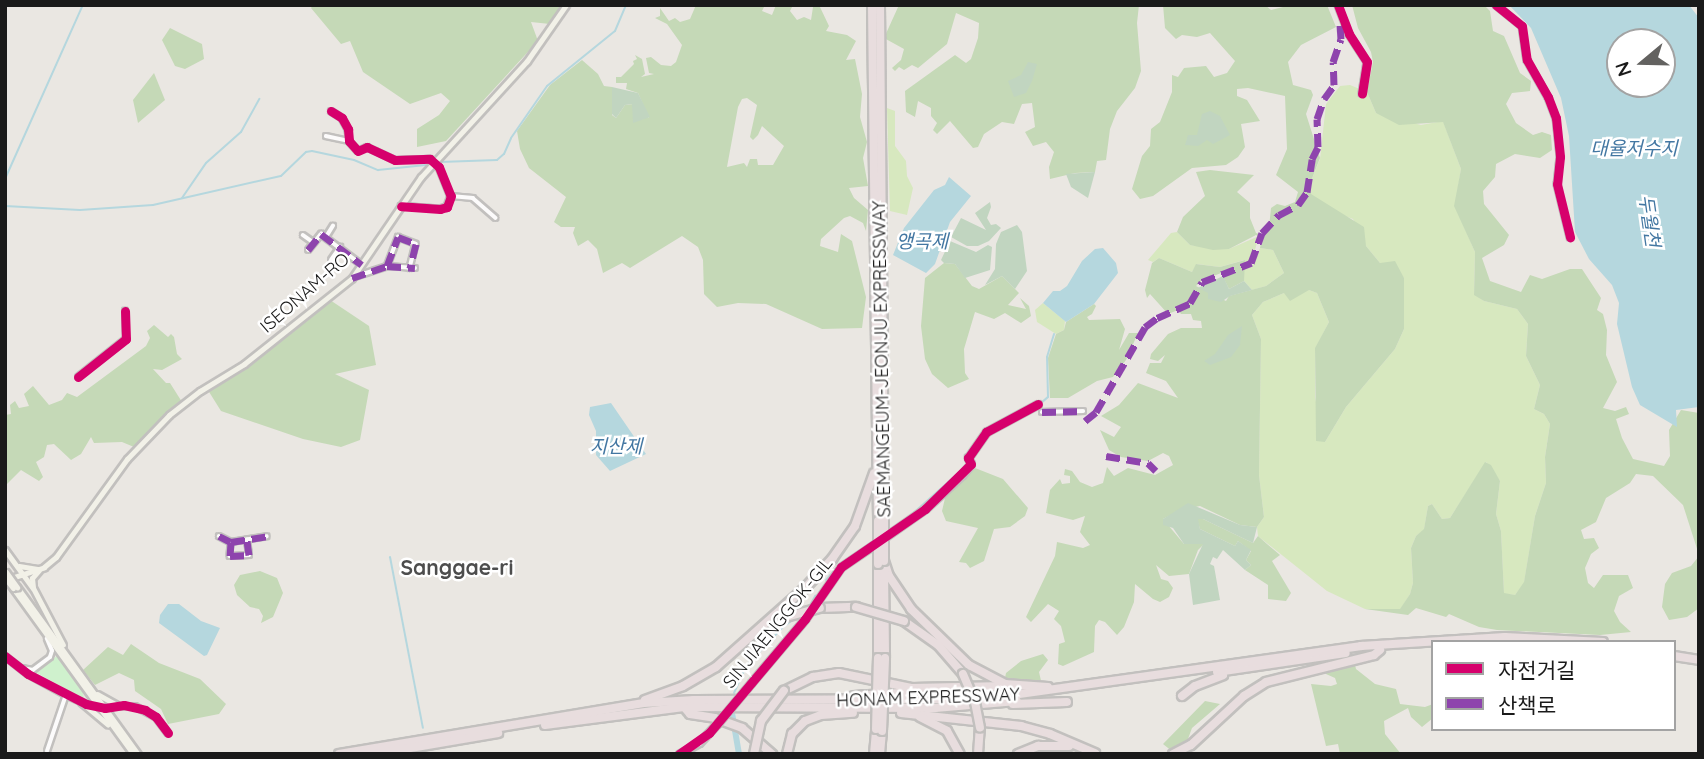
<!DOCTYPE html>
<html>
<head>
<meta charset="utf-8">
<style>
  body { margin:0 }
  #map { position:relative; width:1704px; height:759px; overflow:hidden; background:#eae7e2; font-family:Quicksand,"Noto Sans KR",sans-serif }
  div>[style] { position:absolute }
  .grass>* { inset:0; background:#d7e8bf }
  .forest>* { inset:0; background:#c5d9b7 }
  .cemetery>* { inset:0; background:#c1d5c0 }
  .park>* { inset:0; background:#cff1cd }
  .water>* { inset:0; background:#b5d7de }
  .stream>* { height:2px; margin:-1px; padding:0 1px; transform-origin:1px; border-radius:1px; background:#b5d7de }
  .river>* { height:6px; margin:-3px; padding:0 3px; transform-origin:3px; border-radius:3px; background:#b5d7de }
  .roads { filter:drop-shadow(2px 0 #c2c0be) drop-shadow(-2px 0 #c2c0be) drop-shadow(0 2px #c2c0be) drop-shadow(0 -2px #c2c0be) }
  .minor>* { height:3.5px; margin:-1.75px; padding:0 1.75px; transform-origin:1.75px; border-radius:1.75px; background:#fcfbfb }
  .tertiary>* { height:4.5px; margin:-2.25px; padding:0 2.25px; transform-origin:2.25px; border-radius:2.25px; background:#fcfbfb }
  .secondary>* { height:5px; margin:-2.5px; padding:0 2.5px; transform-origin:2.5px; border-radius:2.5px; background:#f2f1e8 }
  .motorway>* { height:8px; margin:-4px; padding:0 4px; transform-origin:4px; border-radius:4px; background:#e8ddde }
  .bridges { filter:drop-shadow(2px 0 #c2c0be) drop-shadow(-2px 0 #c2c0be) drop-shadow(0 2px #c2c0be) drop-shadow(0 -2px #c2c0be) }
  .tertiary-bridge>* { height:4.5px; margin:-2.25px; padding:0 2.25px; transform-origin:2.25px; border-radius:2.25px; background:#fcfbfb }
  .secondary-bridge>* { height:5px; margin:-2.5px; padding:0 2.5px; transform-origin:2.5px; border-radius:2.5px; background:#f2f1e8 }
  .motorway-bridge>* { height:8px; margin:-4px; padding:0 4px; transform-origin:4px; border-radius:4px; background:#e8ddde }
  .quiet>* { height:7px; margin-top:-3.5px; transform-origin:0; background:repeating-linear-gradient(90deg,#8e44ad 0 14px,transparent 0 21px) }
  .cycleway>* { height:9px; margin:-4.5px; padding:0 4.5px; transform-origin:4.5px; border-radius:4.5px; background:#d6006c }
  span { translate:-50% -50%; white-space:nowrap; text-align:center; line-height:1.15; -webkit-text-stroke:5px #fff; paint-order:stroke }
  .street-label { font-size:18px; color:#1a1a1a }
  .water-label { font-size:19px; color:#4377a2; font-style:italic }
  .quarter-label { font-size:21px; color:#4d4d4d; font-weight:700 }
  .frame { position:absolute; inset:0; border:7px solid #1a1a1a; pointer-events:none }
  .legend { position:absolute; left:1431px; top:640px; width:245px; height:91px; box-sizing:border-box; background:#fff; border:2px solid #a3a3a3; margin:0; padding:9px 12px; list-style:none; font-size:21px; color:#1a1a1a }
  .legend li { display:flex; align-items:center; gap:14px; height:35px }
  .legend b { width:35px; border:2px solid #a3a3a3 }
  .north { position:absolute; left:1606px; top:28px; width:70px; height:70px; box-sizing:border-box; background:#fff; border:2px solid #a3a3a3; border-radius:50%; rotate:251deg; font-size:19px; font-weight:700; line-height:28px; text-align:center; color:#1a1a1a }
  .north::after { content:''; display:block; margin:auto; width:24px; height:32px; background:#636260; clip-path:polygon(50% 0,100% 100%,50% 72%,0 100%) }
</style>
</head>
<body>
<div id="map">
  <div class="grass">
    <i style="clip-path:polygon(1350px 85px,1367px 92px,1376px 113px,1421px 125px,1443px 121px,1461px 169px,1455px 206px,1475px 252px,1474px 294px,1484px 301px,1517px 309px,1528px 324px,1526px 356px,1540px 385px,1534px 409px,1544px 414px,1550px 424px,1545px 457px,1546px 483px,1535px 516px,1524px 583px,1515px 595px,1504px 594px,1501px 531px,1496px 514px,1500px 481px,1486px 462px,1450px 518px,1442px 519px,1432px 504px,1428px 506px,1424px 530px,1416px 536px,1411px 548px,1413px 583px,1410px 594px,1400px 610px,1365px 609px,1327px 591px,1258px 536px,1257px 527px,1264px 517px,1259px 475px,1261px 339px,1252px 315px,1263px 302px,1284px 293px,1309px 290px,1317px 293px,1329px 322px,1315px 349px,1315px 397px,1325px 442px,1346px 407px,1395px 349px,1404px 329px,1404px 278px,1380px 263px,1366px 246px,1353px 219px,1337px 213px,1311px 195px,1311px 181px,1320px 159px,1326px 104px,1340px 86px)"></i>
    <i style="clip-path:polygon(887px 108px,895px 111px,895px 146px,906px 161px,907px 176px,913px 188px,907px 215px,890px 211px)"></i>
    <i style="clip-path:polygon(1177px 232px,1190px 245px,1229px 249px,1259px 236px,1252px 260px,1246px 264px,1244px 260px,1220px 267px,1197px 264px,1192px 272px,1159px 258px,1153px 262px,1148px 260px,1171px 233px)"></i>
    <i style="clip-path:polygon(1260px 248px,1273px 250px,1284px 273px,1266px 286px,1252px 290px,1244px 281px,1242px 269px,1254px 264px)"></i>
    <i style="clip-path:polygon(1043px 303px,1065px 321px,1064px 330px,1056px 334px,1037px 322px,1035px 310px)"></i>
  </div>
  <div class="forest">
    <i style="clip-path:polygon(313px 5px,562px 5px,550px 24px,531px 22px,538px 41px,446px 141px,417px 147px,417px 129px,439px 115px,450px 101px,441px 93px,410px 104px,363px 72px,350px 41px,341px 44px,311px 8px)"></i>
    <i style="clip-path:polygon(evenodd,696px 5px,765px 5px,762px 11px,772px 15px,776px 5px,793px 5px,790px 11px,797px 20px,804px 17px,811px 20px,813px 7px,819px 5px,829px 26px,826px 31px,847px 35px,856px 41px,846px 60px,855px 59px,862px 94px,860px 117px,867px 142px,863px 158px,868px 186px,849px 188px,854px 198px,868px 210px,866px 231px,863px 223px,850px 216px,844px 218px,821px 239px,820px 246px,838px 252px,841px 234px,852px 241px,866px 297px,862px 328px,822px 329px,766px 304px,738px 303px,717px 307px,704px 294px,703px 260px,698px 247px,682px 236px,630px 268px,622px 263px,603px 273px,597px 249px,588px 240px,578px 246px,573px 233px,575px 227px,561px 227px,554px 222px,566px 197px,529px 168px,520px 149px,517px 131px,550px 85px,582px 60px,598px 74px,604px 86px,612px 87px,612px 115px,616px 118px,625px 105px,633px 104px,649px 118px,638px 93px,626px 89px,627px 83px,616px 83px,616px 77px,621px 77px,634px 64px,633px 61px,637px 59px,635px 55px,642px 59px,645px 74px,641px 77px,654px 74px,649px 73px,646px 58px,651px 57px,661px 65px,671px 66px,676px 62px,682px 45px,667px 24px,655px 18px,660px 16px,660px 8px,669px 21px,675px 18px,680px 22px,690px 19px,696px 5px,747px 98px,757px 105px,750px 137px,753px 140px,758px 135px,762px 126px,784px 146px,773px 165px,758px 165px,757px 159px,750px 159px,747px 167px,744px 163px,727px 167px,738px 107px,742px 99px,747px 98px)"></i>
    <i style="clip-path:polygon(899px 5px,1139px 5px,1137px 23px,1141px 71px,1135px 88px,1117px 111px,1110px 129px,1106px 160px,1097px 161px,1095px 172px,1075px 173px,1050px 179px,1049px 167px,1054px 152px,1046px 142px,1033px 146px,1025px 132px,1035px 127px,1032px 103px,1022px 104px,1014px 124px,1002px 122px,984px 134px,978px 147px,973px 148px,950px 121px,937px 134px,933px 130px,937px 123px,931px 116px,931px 108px,918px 101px,915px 117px,906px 112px,905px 91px,955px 55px,966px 63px,971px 59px,978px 38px,979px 23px,956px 13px,947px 44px,918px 68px,912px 65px,904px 70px,899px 67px,895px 71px,892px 68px,901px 60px,904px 49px,884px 38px)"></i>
    <i style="clip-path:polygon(1163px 5px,1265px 5px,1271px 10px,1291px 5px,1327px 5px,1336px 27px,1301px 45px,1288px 62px,1293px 85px,1311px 90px,1313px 95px,1306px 114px,1320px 158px,1311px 181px,1311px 194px,1364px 227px,1366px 246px,1380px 263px,1395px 261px,1404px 278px,1404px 329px,1395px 349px,1346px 407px,1325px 442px,1316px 441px,1315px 348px,1329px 322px,1317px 293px,1309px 290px,1290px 301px,1284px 293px,1263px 302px,1252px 315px,1261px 339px,1259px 475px,1264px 517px,1257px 527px,1240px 525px,1200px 506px,1180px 510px,1163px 519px,1184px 544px,1204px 544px,1198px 550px,1189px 574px,1169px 576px,1156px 565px,1161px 579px,1168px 581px,1173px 588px,1169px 597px,1160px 602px,1153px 599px,1135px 584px,1134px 602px,1124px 627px,1117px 635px,1105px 622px,1099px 620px,1095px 626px,1094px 652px,1063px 666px,1058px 664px,1059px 644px,1065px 642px,1061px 626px,1054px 619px,1059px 611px,1048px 604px,1031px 622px,1026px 617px,1055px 556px,1057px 542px,1083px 548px,1090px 545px,1080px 532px,1085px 516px,1073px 520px,1046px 513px,1050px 490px,1060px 479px,1062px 484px,1070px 483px,1070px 476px,1064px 475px,1065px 469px,1072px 471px,1080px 482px,1092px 487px,1103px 483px,1107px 467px,1114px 476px,1128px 468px,1155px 475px,1173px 465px,1169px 456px,1163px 453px,1148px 461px,1121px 457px,1109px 450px,1100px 430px,1114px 437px,1121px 427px,1101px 416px,1119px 405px,1138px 383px,1178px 398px,1166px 381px,1146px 373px,1150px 363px,1161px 363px,1165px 355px,1158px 361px,1150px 359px,1151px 354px,1168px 334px,1181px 328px,1202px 328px,1201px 321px,1193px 320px,1191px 314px,1181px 314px,1178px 310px,1168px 314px,1150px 294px,1147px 298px,1145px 290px,1152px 263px,1159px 258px,1192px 272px,1196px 264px,1220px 267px,1245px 260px,1244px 281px,1229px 289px,1221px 273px,1201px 281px,1196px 286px,1226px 301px,1229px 296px,1266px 286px,1284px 273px,1273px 250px,1260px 248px,1262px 238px,1256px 235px,1229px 249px,1213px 250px,1190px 245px,1177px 232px,1183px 217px,1205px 196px,1196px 172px,1210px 170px,1254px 175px,1237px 192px,1250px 203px,1250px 218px,1256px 233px,1263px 235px,1269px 227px,1271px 208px,1277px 204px,1285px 206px,1295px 202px,1298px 192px,1276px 175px,1287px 149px,1285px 96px,1248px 88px,1237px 89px,1237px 96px,1247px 100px,1260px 121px,1241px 124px,1245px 147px,1238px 157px,1226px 165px,1192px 168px,1153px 196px,1140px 199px,1132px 189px,1142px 156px,1150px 146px,1151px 129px,1160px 122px,1172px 92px,1172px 75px,1178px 77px,1184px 68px,1206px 66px,1214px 77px,1227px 73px,1235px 61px,1210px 33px,1197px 37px,1182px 35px,1176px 39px,1165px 28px)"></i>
    <i style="clip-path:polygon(1352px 5px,1484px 5px,1490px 11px,1493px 31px,1504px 36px,1520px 73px,1531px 81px,1530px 91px,1512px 93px,1506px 104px,1516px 123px,1533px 135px,1542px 132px,1551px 135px,1552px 150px,1540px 158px,1515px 154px,1496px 164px,1495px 177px,1483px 191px,1484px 204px,1509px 235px,1504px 245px,1482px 258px,1490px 281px,1521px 292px,1530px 275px,1542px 279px,1570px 269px,1582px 269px,1601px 298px,1597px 310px,1603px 314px,1607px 330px,1606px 355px,1617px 382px,1603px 408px,1615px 411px,1626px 407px,1629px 414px,1616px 419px,1622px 438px,1633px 459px,1664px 466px,1670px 456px,1669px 430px,1681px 410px,1699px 413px,1699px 555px,1683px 505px,1653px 476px,1636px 474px,1630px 483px,1606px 498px,1596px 522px,1581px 530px,1584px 539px,1594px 538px,1599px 548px,1591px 554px,1585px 568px,1588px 583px,1594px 588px,1603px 575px,1628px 575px,1633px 588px,1619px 596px,1614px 611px,1620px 622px,1631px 632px,1600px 635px,1497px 630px,1479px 627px,1449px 614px,1446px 617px,1416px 608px,1408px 615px,1365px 609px,1400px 609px,1410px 594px,1413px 583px,1411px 548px,1416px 536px,1424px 529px,1428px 506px,1432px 504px,1442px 519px,1450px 518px,1485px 462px,1491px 465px,1500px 481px,1496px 514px,1501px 531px,1504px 593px,1515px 595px,1524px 582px,1535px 516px,1546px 483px,1545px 457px,1550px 424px,1544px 414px,1534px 409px,1540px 385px,1526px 356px,1528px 324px,1517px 309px,1484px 301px,1474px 295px,1475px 252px,1454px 206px,1461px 169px,1443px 122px,1399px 125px,1376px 113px,1367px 92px,1373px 62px,1371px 52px,1358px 28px)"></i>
    <i style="clip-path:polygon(170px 28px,202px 44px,204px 59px,185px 69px,175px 66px,162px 40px)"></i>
    <i style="clip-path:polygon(154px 73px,165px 100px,138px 123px,133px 100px)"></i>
    <i style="clip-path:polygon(944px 263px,955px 264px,972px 286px,979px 289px,1002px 276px,1019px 293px,1008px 305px,1026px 309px,1020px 298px,1029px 306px,1031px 316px,1021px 323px,1005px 313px,994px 319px,975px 312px,964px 349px,965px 373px,969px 379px,948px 388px,932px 374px,925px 359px,921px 326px,925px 278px)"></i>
    <i style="clip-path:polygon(330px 300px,369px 326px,376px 365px,335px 374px,369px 390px,360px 440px,341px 447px,303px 439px,221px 411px,206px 387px)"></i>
    <i style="clip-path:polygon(1094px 304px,1096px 306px,1092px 314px,1087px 317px,1089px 320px,1120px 319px,1125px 329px,1119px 350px,1129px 333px,1138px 333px,1126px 360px,1113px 377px,1097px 381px,1068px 398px,1050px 398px,1048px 358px,1056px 334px,1064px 330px,1066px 322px)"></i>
    <i style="clip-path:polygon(154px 325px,168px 337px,171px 334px,174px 337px,177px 354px,182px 359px,162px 370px,153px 369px,166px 383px,170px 383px,182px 402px,134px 447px,122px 442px,94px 443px,91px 437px,81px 454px,71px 460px,54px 444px,47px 445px,44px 457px,36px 462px,43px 477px,39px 481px,21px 470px,5px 486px,5px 415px,11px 414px,10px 405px,15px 401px,19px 408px,29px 406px,24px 394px,33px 386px,49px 405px,62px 400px,67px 393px,77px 397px,146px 346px,150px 338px,147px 331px)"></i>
    <i style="clip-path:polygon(975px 468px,1003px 479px,1028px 508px,1025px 516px,1010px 527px,994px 529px,984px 561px,970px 568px,966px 563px,959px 562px,978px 528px,946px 521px,942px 511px,946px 494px)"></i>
    <i style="clip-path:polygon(1197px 519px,1203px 519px,1253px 543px,1258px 536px,1267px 544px,1280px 555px,1272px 561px,1291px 593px,1286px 601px,1268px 599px,1268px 585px,1245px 570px,1251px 565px,1246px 560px,1251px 551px,1238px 541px,1235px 546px,1200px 529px)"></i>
    <i style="clip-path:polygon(1699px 556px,1699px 608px,1687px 617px,1669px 620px,1662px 607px,1665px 584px,1672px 573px,1691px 566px)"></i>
    <i style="clip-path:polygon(260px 571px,277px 578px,283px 593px,273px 617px,261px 623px,263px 616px,259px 609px,250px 607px,237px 595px,234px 585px,240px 575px)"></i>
    <i style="clip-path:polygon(131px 644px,159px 663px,200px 679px,226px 704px,219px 714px,168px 724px,161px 709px,135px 691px,134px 680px,119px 673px,95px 685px,83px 670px,108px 647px,123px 655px)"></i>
    <i style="clip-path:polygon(1043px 654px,1048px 660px,1039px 672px,1042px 685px,1028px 686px,1005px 678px,1006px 673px,1021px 661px)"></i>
    <i style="clip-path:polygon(1354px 661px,1356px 669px,1375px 684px,1396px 689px,1400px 704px,1425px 707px,1433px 704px,1433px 718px,1422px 727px,1411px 717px,1408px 708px,1384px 721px,1385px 734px,1401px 754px,1340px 754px,1338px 744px,1326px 746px,1311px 684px,1331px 686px,1337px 684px,1335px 678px,1326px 674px,1324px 666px)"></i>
    <i style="clip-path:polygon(1205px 701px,1220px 704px,1192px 728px,1185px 747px,1173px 752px,1163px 744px)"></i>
  </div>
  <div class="cemetery">
    <i style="clip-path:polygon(1028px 62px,1037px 64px,1032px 81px,1026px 93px,1014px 97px,1008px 81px,1021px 75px)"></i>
    <i style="clip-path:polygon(612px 87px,638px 93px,650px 117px,633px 123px,632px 104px,625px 105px,616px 118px,612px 114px)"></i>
    <i style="clip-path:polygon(1210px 111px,1220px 116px,1230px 135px,1213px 144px,1207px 140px,1198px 146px,1185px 145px,1188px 135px,1197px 135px,1202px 114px)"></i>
    <i style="clip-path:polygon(1095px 172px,1088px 198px,1071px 187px,1066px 174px)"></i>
    <i style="clip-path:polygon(990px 202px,991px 207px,987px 218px,991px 225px,996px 224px,1001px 228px,989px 241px,978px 246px,967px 246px,951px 237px,961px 218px,986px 230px,975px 213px)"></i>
    <i style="clip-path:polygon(1017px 225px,1022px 232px,1027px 271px,1015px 289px,1002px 276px,985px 285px,995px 269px,996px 244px,1001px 232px)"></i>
    <i style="clip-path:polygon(950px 241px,976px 252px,988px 245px,992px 247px,990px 270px,965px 278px,955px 264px,944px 263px,941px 260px)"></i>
    <i style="clip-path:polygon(1223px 276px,1229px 289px,1244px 281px,1252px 290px,1230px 296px,1221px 302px,1208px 299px,1208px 293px,1198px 288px)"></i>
    <i style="clip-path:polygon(1242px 326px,1240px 345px,1231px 357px,1210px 365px,1204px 361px,1215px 354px,1228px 335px)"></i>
    <i style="clip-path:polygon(1188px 503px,1240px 525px,1257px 527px,1253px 543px,1203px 519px,1198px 519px,1200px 529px,1235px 546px,1238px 541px,1251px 550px,1246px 560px,1251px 565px,1245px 570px,1223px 550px,1217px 559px,1213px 557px,1210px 564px,1214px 566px,1220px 600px,1193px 605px,1189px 574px,1203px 544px,1184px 544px,1173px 528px,1163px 525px,1163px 519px)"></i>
  </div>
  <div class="park">
    <i style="clip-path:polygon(57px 656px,83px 693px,84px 699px,35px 672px)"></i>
  </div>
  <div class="water">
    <i style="clip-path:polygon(evenodd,1509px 5px,1689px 5px,1699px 18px,1699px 407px,1676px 410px,1677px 427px,1640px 405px,1632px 387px,1617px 324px,1619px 303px,1612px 285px,1589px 259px,1575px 232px,1569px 136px,1561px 98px,1531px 28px,1509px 5px,1620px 42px,1662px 42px,1662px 84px,1620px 84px,1620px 42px)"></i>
    <i style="clip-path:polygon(949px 177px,971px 196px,950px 222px,935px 264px,926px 273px,893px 255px,904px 228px,934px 190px,945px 185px)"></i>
    <i style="clip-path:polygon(1103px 248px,1116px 263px,1118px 273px,1094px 304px,1066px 322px,1043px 303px,1053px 291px,1060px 291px,1067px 286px,1082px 261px,1095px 249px)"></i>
    <i style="clip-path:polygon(611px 403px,646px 454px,610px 471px,596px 455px,596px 431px,589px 415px,590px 407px)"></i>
    <i style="clip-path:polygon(168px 604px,179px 604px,201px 621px,220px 628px,207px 655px,204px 656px,159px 623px,160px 615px)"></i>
  </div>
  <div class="stream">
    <i style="left:440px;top:162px;width:57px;rotate:-2deg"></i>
    <i style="left:497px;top:160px;width:9px;rotate:-41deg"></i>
    <i style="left:504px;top:154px;width:17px;rotate:-66deg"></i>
    <i style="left:511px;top:138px;width:63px;rotate:-55.3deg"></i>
    <i style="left:547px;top:86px;width:87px;rotate:-39deg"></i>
    <i style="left:615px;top:31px;width:28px;rotate:-67deg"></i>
    <i style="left:5px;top:179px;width:191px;rotate:-65.9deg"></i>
    <i style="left:182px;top:198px;width:42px;rotate:-55.6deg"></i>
    <i style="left:206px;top:163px;width:47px;rotate:-41.5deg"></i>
    <i style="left:241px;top:132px;width:38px;rotate:-61deg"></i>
    <i style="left:5px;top:206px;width:75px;rotate:3.1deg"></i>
    <i style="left:80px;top:210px;width:73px;rotate:-3.9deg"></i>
    <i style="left:153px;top:205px;width:131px;rotate:-12.8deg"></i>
    <i style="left:281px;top:176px;width:35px;rotate:-44deg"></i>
    <i style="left:306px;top:152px;width:6px;rotate:-9deg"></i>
    <i style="left:312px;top:151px;width:43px;rotate:12.1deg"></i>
    <i style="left:354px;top:160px;width:26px;rotate:23deg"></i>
    <i style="left:378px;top:170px;width:48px;rotate:-5.9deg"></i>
    <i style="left:986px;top:437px;width:54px;rotate:-29.9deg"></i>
    <i style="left:1033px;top:410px;width:20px;rotate:-41deg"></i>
    <i style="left:1048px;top:397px;width:40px;rotate:-91.4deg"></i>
    <i style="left:1047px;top:357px;width:24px;rotate:-73deg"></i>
    <i style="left:910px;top:516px;width:71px;rotate:-41.6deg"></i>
    <i style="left:963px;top:469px;width:30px;rotate:-56deg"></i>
    <i style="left:886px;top:532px;width:20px;rotate:-33deg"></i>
    <i style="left:390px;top:557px;width:174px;rotate:79.1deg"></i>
    <i style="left:826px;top:580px;width:23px;rotate:-49deg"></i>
    <i style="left:841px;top:563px;width:42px;rotate:-34.4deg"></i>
    <i style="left:809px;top:607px;width:13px;rotate:-61deg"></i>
    <i style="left:734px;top:693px;width:30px;rotate:-66deg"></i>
    <i style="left:746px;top:666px;width:54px;rotate:-46.5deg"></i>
    <i style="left:783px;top:627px;width:17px;rotate:-36deg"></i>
  </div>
  <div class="river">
    <i style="left:732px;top:713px;width:42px;rotate:80.3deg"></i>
  </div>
  <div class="roads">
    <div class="minor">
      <i style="left:1338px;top:5px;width:31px;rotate:69deg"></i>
      <i style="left:1349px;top:34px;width:33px;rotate:57deg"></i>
      <i style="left:1367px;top:62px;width:32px;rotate:99deg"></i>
      <i style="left:1496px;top:5px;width:33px;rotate:39deg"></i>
      <i style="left:1522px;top:26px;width:34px;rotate:82deg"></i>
      <i style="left:1527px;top:60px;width:43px;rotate:60.4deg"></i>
      <i style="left:1548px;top:97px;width:22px;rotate:69deg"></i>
      <i style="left:1556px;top:118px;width:39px;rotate:84deg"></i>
      <i style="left:1560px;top:157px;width:27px;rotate:96deg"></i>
      <i style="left:1557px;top:184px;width:55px;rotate:76.2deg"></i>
      <i style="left:331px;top:111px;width:13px;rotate:32deg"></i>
      <i style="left:342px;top:118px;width:13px;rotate:61deg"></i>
      <i style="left:348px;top:129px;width:12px;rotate:85deg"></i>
      <i style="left:349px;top:141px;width:13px;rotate:48deg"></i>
      <i style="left:358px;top:151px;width:10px;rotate:-24deg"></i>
      <i style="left:367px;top:147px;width:31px;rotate:25deg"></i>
      <i style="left:395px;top:160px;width:35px;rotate:-2deg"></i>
      <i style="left:430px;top:159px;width:12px;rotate:42deg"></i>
      <i style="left:439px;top:167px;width:31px;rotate:68deg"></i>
      <i style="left:451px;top:196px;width:12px;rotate:110deg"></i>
      <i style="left:447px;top:207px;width:7px;rotate:164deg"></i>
      <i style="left:440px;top:209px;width:39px;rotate:-176deg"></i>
      <i style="left:326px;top:136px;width:24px;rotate:12deg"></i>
      <i style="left:451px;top:196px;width:22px;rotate:5deg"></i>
      <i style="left:473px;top:198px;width:30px;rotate:41deg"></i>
      <i style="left:303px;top:235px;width:12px;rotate:35deg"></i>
      <i style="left:326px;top:237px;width:13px;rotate:-58deg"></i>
      <i style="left:308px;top:250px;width:21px;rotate:-51deg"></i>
      <i style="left:321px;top:234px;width:50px;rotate:36.9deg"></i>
      <i style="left:331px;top:260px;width:16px;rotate:-55deg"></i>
      <i style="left:387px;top:266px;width:31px;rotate:-69deg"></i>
      <i style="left:398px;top:237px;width:19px;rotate:21deg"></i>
      <i style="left:416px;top:244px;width:25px;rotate:104deg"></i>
      <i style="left:354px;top:277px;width:35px;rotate:-18deg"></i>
      <i style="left:387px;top:266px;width:28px;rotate:4deg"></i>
      <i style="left:78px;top:377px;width:61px;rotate:-38.4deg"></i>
      <i style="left:126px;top:339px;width:28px;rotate:-92deg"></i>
      <i style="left:1042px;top:412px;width:41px;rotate:-1.4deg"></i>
      <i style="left:219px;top:536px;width:13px;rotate:27deg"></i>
      <i style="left:231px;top:542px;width:36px;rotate:-9deg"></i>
      <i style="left:231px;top:542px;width:14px;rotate:94deg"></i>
      <i style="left:230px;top:556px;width:19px;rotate:-3deg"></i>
      <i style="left:249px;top:555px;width:15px;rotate:-98deg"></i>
      <i style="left:5px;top:656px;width:29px;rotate:38deg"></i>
      <i style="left:28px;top:674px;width:43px;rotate:28.9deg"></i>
      <i style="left:66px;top:695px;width:22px;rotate:24deg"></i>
      <i style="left:86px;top:704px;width:11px"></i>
      <i style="left:22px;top:668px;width:11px;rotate:10deg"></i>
      <i style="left:33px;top:670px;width:21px;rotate:-37deg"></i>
      <i style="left:50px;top:657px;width:6px;rotate:-72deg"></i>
      <i style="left:52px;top:651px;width:13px;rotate:-113deg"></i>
      <i style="left:104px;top:707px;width:31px;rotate:-2deg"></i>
      <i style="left:135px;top:706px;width:24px;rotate:28deg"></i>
      <i style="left:156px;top:717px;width:20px;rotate:53deg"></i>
      <i style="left:47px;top:751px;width:59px;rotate:-71.3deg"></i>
    </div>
    <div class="tertiary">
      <i style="left:885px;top:537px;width:49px;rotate:-35deg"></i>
      <i style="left:925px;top:509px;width:50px;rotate:-42.6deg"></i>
      <i style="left:962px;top:475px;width:14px;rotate:-51deg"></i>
      <i style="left:971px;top:464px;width:7px;rotate:-117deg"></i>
      <i style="left:968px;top:458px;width:32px;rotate:-55deg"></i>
      <i style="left:986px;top:432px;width:59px;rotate:-28.3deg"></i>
      <i style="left:751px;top:683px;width:84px;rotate:-49.8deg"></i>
      <i style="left:805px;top:619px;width:63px;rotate:-55.3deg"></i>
      <i style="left:841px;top:567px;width:45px;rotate:-34deg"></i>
      <i style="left:679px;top:754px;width:23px;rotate:-29deg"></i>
      <i style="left:699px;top:743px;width:26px;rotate:-47deg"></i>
    </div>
    <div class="secondary">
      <i style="left:5px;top:550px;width:46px;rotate:53.9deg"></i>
      <i style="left:19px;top:566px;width:20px;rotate:9deg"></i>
      <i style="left:39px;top:570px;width:11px;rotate:131deg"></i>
      <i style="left:32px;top:578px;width:10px;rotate:84deg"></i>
      <i style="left:33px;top:588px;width:64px;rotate:62.2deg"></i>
      <i style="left:8px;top:579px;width:38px;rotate:-18deg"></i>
      <i style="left:44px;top:567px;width:16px;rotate:-40deg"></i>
      <i style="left:56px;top:557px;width:121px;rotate:-54.1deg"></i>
      <i style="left:127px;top:459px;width:61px;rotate:-46.3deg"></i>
      <i style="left:169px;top:415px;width:39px;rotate:-38deg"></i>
      <i style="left:200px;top:391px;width:52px;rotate:-31.5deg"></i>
      <i style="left:244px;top:364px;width:138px;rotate:-38.5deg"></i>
      <i style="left:352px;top:278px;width:122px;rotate:-55.7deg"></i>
      <i style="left:421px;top:177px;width:157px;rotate:-47.6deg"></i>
      <i style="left:527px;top:61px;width:68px;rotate:-55.1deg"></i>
      <i style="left:17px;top:587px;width:206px;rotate:54.1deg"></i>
      <i style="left:13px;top:588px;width:205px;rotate:54.1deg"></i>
      <i style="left:97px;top:694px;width:21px;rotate:29deg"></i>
      <i style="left:81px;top:702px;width:35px;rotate:40deg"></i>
    </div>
    <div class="motorway">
      <i style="left:872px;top:5px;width:516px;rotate:89.33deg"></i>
      <i style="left:880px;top:5px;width:512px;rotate:89.55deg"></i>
      <i style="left:884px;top:561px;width:16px;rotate:72deg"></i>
      <i style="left:889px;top:576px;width:40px;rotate:56deg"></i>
      <i style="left:911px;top:609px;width:81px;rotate:44deg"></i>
      <i style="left:969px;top:665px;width:41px;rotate:27.8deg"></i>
      <i style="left:1005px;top:684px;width:43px;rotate:4deg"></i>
      <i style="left:878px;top:564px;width:94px;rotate:90deg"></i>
      <i style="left:884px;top:571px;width:87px;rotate:89.3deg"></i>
      <i style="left:820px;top:608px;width:36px;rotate:-2deg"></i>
      <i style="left:904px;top:621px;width:42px;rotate:35.2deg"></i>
      <i style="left:938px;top:645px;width:38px;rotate:49deg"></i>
      <i style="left:1674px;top:656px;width:25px;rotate:9deg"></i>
      <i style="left:1217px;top:672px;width:130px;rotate:-8.4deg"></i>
      <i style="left:784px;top:691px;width:32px;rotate:-26deg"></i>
      <i style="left:813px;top:677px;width:26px;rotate:-9deg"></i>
      <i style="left:839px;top:673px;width:75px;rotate:11.6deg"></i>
      <i style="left:912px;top:688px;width:93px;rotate:-1.2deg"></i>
      <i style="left:854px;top:696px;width:60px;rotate:-3.8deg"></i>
      <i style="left:1182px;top:696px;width:16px;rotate:-38deg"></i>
      <i style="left:1195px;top:686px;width:30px;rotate:-21deg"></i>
      <i style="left:645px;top:700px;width:40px;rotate:-20.2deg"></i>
      <i style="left:683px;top:686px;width:38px;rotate:-30deg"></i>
      <i style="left:716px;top:667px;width:119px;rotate:-41.6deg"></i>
      <i style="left:805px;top:588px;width:40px;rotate:-47deg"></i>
      <i style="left:832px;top:559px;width:40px;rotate:-55.1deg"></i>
      <i style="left:855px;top:526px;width:56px;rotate:-70.3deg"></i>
      <i style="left:1013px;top:704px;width:54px;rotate:-2.1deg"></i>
      <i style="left:684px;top:707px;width:9px;rotate:49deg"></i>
      <i style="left:690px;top:714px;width:25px;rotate:9deg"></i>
      <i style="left:715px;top:718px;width:29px;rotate:20deg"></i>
      <i style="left:742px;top:728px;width:40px;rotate:41deg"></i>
      <i style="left:901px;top:713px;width:121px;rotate:6.2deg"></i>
      <i style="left:1021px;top:726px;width:30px;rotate:15deg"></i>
      <i style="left:1050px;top:734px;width:49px;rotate:22.9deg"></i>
      <i style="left:920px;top:717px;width:30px;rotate:27deg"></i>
      <i style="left:947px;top:731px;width:26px;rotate:61deg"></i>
      <i style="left:545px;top:725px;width:140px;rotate:-7.4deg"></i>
      <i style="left:684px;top:707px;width:251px;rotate:0.2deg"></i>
      <i style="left:935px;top:708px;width:82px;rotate:-4.9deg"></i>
      <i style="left:339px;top:754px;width:309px;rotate:-9.5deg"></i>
      <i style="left:644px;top:703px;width:50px;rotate:-3.4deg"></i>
      <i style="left:694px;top:700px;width:290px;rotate:-0.2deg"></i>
      <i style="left:984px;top:699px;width:381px;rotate:-8deg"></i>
      <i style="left:1361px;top:646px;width:144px;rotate:-3.6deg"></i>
      <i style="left:1505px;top:637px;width:98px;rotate:2.9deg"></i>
      <i style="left:375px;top:754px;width:125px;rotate:-9.7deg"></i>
      <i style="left:787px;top:754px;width:21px;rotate:-76deg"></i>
      <i style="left:792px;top:734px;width:18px;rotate:-45deg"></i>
      <i style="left:805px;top:721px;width:17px;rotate:-21deg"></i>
      <i style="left:821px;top:715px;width:32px;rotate:-4deg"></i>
      <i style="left:874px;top:754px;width:25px;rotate:-85deg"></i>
      <i style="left:880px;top:754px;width:23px;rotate:-85deg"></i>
      <i style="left:978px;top:754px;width:26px;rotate:-86deg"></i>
      <i style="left:1018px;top:754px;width:22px;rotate:-22deg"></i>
      <i style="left:1038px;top:746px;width:31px"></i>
      <i style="left:1173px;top:754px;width:20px;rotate:-27deg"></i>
      <i style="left:1191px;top:745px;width:72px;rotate:-42.8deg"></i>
      <i style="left:1244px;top:696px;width:26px;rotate:-32deg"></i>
      <i style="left:1266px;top:682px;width:111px;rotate:-14deg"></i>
      <i style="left:1374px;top:655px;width:8px;rotate:-40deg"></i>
    </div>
  </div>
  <div class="bridges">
    <div class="tertiary-bridge">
      <i style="left:717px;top:724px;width:53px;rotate:-50.3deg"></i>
    </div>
    <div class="secondary-bridge">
      <i style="left:6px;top:572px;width:19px;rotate:54deg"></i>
      <i style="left:5px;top:578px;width:13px;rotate:51deg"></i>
    </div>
    <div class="motorway-bridge">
      <i style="left:884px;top:517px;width:44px;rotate:90deg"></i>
      <i style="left:878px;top:521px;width:43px;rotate:90deg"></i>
      <i style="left:856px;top:607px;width:50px;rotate:16.3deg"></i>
      <i style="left:786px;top:617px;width:35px;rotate:-15deg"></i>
      <i style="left:963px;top:674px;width:30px;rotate:67deg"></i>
      <i style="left:975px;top:702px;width:26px;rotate:79deg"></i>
      <i style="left:876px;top:729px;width:71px;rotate:-88.4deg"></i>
      <i style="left:882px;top:731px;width:73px;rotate:-87.6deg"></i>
      <i style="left:754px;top:754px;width:34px;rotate:-78deg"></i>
      <i style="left:761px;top:721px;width:38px;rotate:-53deg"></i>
    </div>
  </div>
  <div class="quiet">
    <i style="left:308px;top:250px;width:21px;rotate:-51deg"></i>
    <i style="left:321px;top:234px;width:51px;rotate:37.1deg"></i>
    <i style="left:387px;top:266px;width:31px;rotate:-69deg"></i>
    <i style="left:398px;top:237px;width:19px;rotate:21deg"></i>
    <i style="left:416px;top:244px;width:25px;rotate:104deg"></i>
    <i style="left:352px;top:278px;width:37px;rotate:-19deg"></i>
    <i style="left:387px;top:266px;width:28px;rotate:4deg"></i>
    <i style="left:1042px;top:412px;width:41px;rotate:-1.4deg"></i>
    <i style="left:1085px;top:421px;width:14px;rotate:-39deg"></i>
    <i style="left:1096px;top:412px;width:98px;rotate:-60deg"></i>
    <i style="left:1145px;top:327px;width:15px;rotate:-37deg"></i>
    <i style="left:1157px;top:318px;width:36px;rotate:-24deg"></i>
    <i style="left:1190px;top:303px;width:24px;rotate:-60deg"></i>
    <i style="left:1202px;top:282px;width:53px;rotate:-21.2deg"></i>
    <i style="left:1251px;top:263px;width:32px;rotate:-70deg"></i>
    <i style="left:1262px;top:233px;width:25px;rotate:-47deg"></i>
    <i style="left:1279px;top:215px;width:21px;rotate:-28deg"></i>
    <i style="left:1298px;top:205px;width:16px;rotate:-55deg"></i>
    <i style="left:1307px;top:192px;width:33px;rotate:-81deg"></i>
    <i style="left:1312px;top:159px;width:13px;rotate:-63deg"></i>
    <i style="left:1318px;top:147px;width:28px;rotate:-92deg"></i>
    <i style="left:1317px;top:119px;width:21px;rotate:-71deg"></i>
    <i style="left:1324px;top:99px;width:17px;rotate:-54deg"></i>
    <i style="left:1334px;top:85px;width:23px;rotate:-92deg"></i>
    <i style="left:1333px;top:62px;width:24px;rotate:-71deg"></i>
    <i style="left:1341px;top:39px;width:14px;rotate:-94deg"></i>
    <i style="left:1106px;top:456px;width:43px;rotate:9.5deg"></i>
    <i style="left:1148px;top:463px;width:11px;rotate:45deg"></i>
    <i style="left:219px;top:536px;width:13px;rotate:27deg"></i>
    <i style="left:231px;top:542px;width:36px;rotate:-9deg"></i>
    <i style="left:231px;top:542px;width:14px;rotate:94deg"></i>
    <i style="left:230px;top:556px;width:19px;rotate:-3deg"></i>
    <i style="left:249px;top:555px;width:15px;rotate:-98deg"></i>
  </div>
  <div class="cycleway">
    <i style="left:1338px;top:5px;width:31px;rotate:69deg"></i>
    <i style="left:1349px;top:34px;width:33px;rotate:57deg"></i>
    <i style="left:1367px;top:62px;width:32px;rotate:99deg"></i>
    <i style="left:1496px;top:5px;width:33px;rotate:39deg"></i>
    <i style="left:1522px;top:26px;width:34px;rotate:82deg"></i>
    <i style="left:1527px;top:60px;width:43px;rotate:60.4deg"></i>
    <i style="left:1548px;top:97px;width:22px;rotate:69deg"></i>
    <i style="left:1556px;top:118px;width:39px;rotate:84deg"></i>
    <i style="left:1560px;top:157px;width:27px;rotate:96deg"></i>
    <i style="left:1557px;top:184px;width:55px;rotate:76.2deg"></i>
    <i style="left:331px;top:111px;width:13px;rotate:32deg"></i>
    <i style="left:342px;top:118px;width:13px;rotate:61deg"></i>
    <i style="left:348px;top:129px;width:12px;rotate:85deg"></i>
    <i style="left:349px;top:141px;width:13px;rotate:48deg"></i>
    <i style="left:358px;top:151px;width:10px;rotate:-24deg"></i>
    <i style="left:367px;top:147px;width:31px;rotate:25deg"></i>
    <i style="left:395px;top:160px;width:35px;rotate:-2deg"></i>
    <i style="left:430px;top:159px;width:12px;rotate:42deg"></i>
    <i style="left:439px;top:167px;width:31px;rotate:68deg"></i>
    <i style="left:451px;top:196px;width:12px;rotate:110deg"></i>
    <i style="left:447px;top:207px;width:7px;rotate:164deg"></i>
    <i style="left:440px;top:209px;width:39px;rotate:-176deg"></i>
    <i style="left:78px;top:377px;width:61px;rotate:-38.4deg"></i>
    <i style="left:126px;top:339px;width:28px;rotate:-92deg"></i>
    <i style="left:5px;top:656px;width:29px;rotate:38deg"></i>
    <i style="left:28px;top:674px;width:65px;rotate:27.3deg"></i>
    <i style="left:86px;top:704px;width:19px;rotate:12deg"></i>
    <i style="left:105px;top:708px;width:19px;rotate:-9deg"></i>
    <i style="left:124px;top:705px;width:22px;rotate:13deg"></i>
    <i style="left:145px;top:710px;width:13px;rotate:32deg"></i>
    <i style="left:156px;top:717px;width:20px;rotate:53deg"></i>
    <i style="left:679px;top:754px;width:37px;rotate:-35deg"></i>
    <i style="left:709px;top:733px;width:149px;rotate:-49.9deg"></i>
    <i style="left:805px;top:619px;width:63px;rotate:-55.3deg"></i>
    <i style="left:841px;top:567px;width:102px;rotate:-34.6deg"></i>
    <i style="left:925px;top:509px;width:64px;rotate:-44.4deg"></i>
    <i style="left:971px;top:464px;width:7px;rotate:-117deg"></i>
    <i style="left:968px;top:458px;width:32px;rotate:-55deg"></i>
    <i style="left:986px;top:432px;width:59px;rotate:-28.3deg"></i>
  </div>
  <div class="street-label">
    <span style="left:305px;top:293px;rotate:-41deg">ISEONAM-RO</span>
    <span style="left:882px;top:359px;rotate:-91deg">SAEMANGEUM-JEONJU EXPRESSWAY</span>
    <span style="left:778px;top:623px;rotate:-51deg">SINJIAENGGOK-GIL</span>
    <span style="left:928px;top:698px;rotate:-2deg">HONAM EXPRESSWAY</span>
  </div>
  <div class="water-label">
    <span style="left:1634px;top:149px">대율저수지</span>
    <span style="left:1649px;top:221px;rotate:82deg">두월천</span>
    <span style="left:922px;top:242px">앵곡제</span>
    <span style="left:616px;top:447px">지산제</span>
  </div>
  <div class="quarter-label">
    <span style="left:457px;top:567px">Sanggae-ri</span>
  </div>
  <div class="frame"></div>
  <ul class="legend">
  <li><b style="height:9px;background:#d6006c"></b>자전거길</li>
  <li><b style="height:9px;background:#8e44ad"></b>산책로</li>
  </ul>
  <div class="north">N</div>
</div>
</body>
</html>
